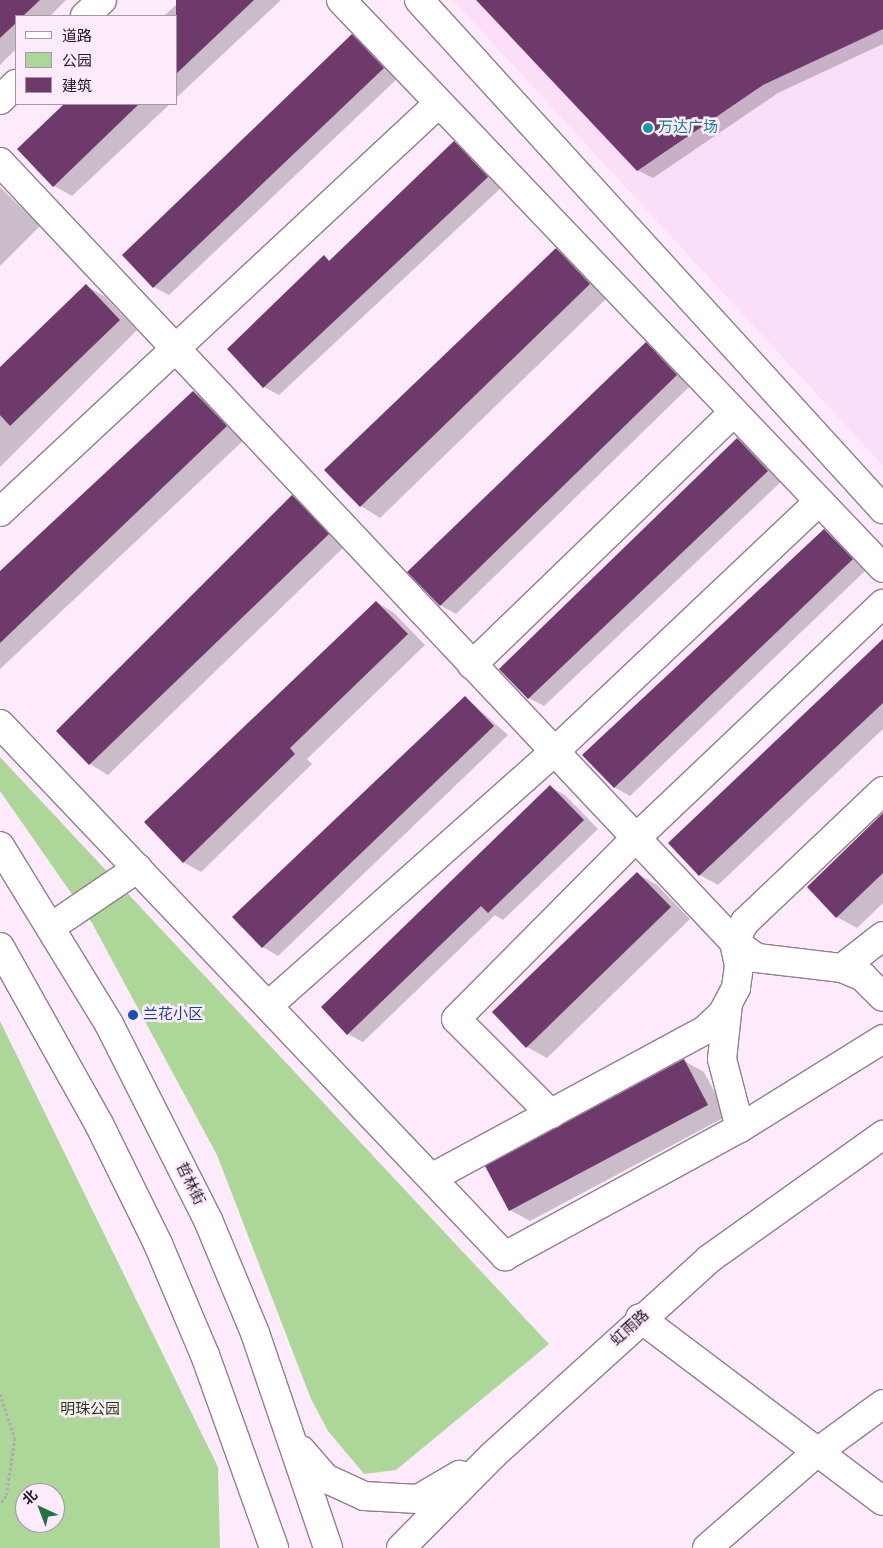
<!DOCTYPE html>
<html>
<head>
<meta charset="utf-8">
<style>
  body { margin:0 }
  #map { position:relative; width:883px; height:1548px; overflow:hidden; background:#fdebfb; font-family:"Fira Sans Condensed","Noto Sans SC",sans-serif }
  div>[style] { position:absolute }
  .built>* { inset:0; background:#fbdef8 }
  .green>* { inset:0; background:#add798 }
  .shadow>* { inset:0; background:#0003 }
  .building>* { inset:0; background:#6e3a6b }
  .path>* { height:3px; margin-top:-1.5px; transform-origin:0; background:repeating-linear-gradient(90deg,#b5a6b4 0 2.5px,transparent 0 5px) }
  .roads { filter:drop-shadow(1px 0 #937e91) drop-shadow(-1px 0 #937e91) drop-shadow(0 1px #937e91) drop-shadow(0 -1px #937e91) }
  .minor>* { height:28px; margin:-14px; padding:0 14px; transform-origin:14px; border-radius:14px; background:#fff }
  .dots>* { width:14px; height:14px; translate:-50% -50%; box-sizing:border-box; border:2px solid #fdebfb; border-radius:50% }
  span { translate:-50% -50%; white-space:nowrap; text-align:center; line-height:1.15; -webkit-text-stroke:5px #fdebfb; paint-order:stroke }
  .culture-label { font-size:15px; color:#0d838f }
  .left { translate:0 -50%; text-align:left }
  .transit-label { font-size:15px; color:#164399 }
  .street-label { font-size:15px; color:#211921 }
  .park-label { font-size:15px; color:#1f3b0d }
  .legend { position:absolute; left:15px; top:15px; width:162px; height:90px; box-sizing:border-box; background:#fdebfb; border:1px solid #a597a4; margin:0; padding:6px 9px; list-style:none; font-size:15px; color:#211921 }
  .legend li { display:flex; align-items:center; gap:10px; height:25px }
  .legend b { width:25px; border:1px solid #a597a4 }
  .north { position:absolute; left:15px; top:1483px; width:50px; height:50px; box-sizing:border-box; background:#fdebfb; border:1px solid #a597a4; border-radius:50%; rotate:317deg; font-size:14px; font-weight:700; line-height:20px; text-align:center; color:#211921 }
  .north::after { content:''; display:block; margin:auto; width:18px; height:22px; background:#227343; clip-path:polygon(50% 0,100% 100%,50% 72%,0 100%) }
</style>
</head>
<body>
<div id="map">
  <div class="built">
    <i style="clip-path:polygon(453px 0,883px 0,883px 466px)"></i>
  </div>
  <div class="green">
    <i style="clip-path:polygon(0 757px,549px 1344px,396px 1470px,364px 1474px,328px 1431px,311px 1399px,217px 1155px,92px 923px,0 791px)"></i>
    <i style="clip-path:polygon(evenodd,0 1021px,218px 1467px,220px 1548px,0 1548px,0 1021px,25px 1493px,55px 1493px,55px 1523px,25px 1523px,25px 1493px)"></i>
  </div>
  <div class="shadow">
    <i style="clip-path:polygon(0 0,66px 0,50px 16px,16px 16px,16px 49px,0 65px)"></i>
    <i style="clip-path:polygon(181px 0,281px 0,176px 98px,176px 16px,164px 16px)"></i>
    <i style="clip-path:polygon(478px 0,883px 0,883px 44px,778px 93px,653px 178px,637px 170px)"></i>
    <i style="clip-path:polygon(352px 36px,367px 45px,399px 77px,169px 295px,154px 287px)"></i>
    <i style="clip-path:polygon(65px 104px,170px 104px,72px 196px,54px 186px,19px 149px)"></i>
    <i style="clip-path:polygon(454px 142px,469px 151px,503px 186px,279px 395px,264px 387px,324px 257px,330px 261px)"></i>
    <i style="clip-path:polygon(0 187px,40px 226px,0 266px)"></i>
    <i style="clip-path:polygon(556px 250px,576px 261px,609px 296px,380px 518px,361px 506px)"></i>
    <i style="clip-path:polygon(86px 286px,104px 296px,137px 330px,0 467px,0 368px)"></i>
    <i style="clip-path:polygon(646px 344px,661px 353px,692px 384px,456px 614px,440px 605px)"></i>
    <i style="clip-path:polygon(193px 392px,213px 404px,246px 438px,0 669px,0 573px)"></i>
    <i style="clip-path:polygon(737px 439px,752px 448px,783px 480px,544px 706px,529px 698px)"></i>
    <i style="clip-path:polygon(293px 497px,310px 507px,346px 545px,108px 775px,90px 764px,58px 731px)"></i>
    <i style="clip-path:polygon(824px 530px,867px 569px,630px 796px,614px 787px,584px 755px)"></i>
    <i style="clip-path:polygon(376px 602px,394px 613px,425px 645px,307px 759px,312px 764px,201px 872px,183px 862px)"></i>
    <i style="clip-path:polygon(883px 640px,883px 729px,718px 885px,700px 875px)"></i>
    <i style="clip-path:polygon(465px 697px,508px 735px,278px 956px,263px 947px,234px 917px)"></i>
    <i style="clip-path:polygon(550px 787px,565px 795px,598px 829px,503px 920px,495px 915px,363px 1042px,348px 1034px)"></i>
    <i style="clip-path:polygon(883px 815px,883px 903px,857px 928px,837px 917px)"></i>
    <i style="clip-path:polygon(638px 874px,657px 885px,690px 919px,547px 1058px,527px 1047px)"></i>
    <i style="clip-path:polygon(684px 1061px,704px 1072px,727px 1116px,530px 1221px,510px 1210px)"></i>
  </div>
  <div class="building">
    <i style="clip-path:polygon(0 0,40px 0,23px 16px,16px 16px,16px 23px,0 38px)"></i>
    <i style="clip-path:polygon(176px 0,254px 0,176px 74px)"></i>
    <i style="clip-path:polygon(476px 0,883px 0,883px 29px,763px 85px,637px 171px)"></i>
    <i style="clip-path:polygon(352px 34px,384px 68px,153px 288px,122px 255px)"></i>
    <i style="clip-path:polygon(64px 104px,139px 104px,53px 187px,17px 149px)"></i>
    <i style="clip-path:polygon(454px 141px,488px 177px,263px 388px,227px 349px,324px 255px,329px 261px)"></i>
    <i style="clip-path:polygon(556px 248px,590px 284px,360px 507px,324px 470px)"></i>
    <i style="clip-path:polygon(86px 284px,120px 320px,10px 426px,0 415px,0 367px)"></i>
    <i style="clip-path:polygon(646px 342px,677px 375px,440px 606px,407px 572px)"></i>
    <i style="clip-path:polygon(193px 391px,227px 426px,0 643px,0 571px)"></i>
    <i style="clip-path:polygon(737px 438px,768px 471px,528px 699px,499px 669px)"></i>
    <i style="clip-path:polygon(292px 495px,329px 534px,89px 765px,56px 731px)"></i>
    <i style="clip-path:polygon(824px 529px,853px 559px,614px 788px,582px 755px)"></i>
    <i style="clip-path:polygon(376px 601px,408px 634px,290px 748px,295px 754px,183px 863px,144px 822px)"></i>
    <i style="clip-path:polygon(883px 639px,883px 703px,699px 876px,668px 843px)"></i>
    <i style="clip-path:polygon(465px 696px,494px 726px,262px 948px,232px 917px)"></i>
    <i style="clip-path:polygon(550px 785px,584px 820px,488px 913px,481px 906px,347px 1035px,321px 1007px)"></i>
    <i style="clip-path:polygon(883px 813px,883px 873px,836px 918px,807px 887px)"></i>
    <i style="clip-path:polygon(637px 872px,671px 907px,526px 1048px,492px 1012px)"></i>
    <i style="clip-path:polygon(684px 1059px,708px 1105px,509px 1211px,485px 1166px)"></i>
  </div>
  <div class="path">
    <i style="left:0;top:1394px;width:46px;rotate:71.2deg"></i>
    <i style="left:15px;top:1438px;width:59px;rotate:98.8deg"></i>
    <i style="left:6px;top:1496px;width:10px;rotate:127deg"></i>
  </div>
  <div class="roads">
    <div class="minor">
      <i style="left:341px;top:0;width:785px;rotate:46.34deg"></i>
      <i style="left:419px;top:0;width:689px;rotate:47.65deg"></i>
      <i style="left:85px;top:16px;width:23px;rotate:-43deg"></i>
      <i style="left:0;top:100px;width:23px;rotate:-45deg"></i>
      <i style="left:0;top:162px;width:1071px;rotate:46.74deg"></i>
      <i style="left:734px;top:942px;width:25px;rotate:78deg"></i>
      <i style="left:739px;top:966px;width:22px;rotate:98deg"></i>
      <i style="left:736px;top:988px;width:30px;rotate:118deg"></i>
      <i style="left:722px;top:1014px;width:23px;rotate:137deg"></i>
      <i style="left:705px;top:1030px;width:309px;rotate:151.6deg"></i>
      <i style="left:0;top:512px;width:600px;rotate:-42.97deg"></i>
      <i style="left:472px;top:665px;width:364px;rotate:-44deg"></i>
      <i style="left:0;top:724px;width:734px;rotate:46.49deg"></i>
      <i style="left:505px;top:1256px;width:268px;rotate:-28.6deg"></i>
      <i style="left:740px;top:1128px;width:168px;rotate:-31.9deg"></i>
      <i style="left:883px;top:791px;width:190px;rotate:136.5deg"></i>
      <i style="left:745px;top:922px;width:23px;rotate:119deg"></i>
      <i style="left:734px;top:942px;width:28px;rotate:35deg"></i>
      <i style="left:757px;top:958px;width:86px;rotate:6.7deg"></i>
      <i style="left:842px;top:968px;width:52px;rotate:-38deg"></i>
      <i style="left:0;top:846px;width:209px;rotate:58.5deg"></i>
      <i style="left:109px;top:1024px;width:220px;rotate:63.2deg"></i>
      <i style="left:208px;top:1220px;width:122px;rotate:67.4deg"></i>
      <i style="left:255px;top:1333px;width:227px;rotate:71.2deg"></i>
      <i style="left:51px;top:927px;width:105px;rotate:-34.1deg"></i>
      <i style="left:0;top:947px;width:203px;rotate:60.8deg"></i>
      <i style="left:99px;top:1124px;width:134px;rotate:63.8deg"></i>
      <i style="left:158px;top:1244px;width:121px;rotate:67.1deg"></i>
      <i style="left:205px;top:1355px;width:205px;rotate:70.3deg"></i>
      <i style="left:842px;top:968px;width:23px;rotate:23deg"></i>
      <i style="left:863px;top:977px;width:28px;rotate:45deg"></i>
      <i style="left:728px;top:1004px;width:55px;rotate:96.2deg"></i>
      <i style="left:722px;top:1059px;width:71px;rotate:75.4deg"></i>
      <i style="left:269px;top:1005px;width:381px;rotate:-41.6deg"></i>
      <i style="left:554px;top:752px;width:365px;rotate:-43.4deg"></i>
      <i style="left:551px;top:1114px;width:134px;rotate:-135deg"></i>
      <i style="left:456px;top:1019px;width:255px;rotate:-45.2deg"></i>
      <i style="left:636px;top:838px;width:340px;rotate:-43.5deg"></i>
      <i style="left:640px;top:1318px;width:304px;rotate:37deg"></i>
      <i style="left:301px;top:1450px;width:37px;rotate:49deg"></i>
      <i style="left:325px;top:1478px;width:43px;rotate:24.8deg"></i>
      <i style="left:364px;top:1496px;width:54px;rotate:3.2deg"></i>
      <i style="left:418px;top:1499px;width:48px;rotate:-30.3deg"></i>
      <i style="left:401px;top:1548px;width:131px;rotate:-45.3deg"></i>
      <i style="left:493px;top:1455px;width:292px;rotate:-42.2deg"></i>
      <i style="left:709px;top:1259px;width:214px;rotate:-35.5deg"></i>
      <i style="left:707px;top:1548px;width:145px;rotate:-41.1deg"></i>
      <i style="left:816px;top:1453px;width:83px;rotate:-36.2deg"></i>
    </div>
  </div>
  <div class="dots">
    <i style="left:648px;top:128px;background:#0f9aa8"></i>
    <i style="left:133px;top:1015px;background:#1a4fb4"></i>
  </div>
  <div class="culture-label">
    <span class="left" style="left:658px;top:128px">万达广场</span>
  </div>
  <div class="transit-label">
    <span class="left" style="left:143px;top:1015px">兰花小区</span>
  </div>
  <div class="street-label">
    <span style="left:190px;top:1184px;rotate:64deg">哲林街</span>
    <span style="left:630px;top:1328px;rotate:-42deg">虹雨路</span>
  </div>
  <div class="park-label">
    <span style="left:90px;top:1410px">明珠公园</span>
  </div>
  <ul class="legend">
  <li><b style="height:6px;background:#fff"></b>道路</li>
  <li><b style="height:14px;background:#add798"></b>公园</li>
  <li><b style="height:14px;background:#6e3a6b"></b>建筑</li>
  </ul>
  <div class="north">北</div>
</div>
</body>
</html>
